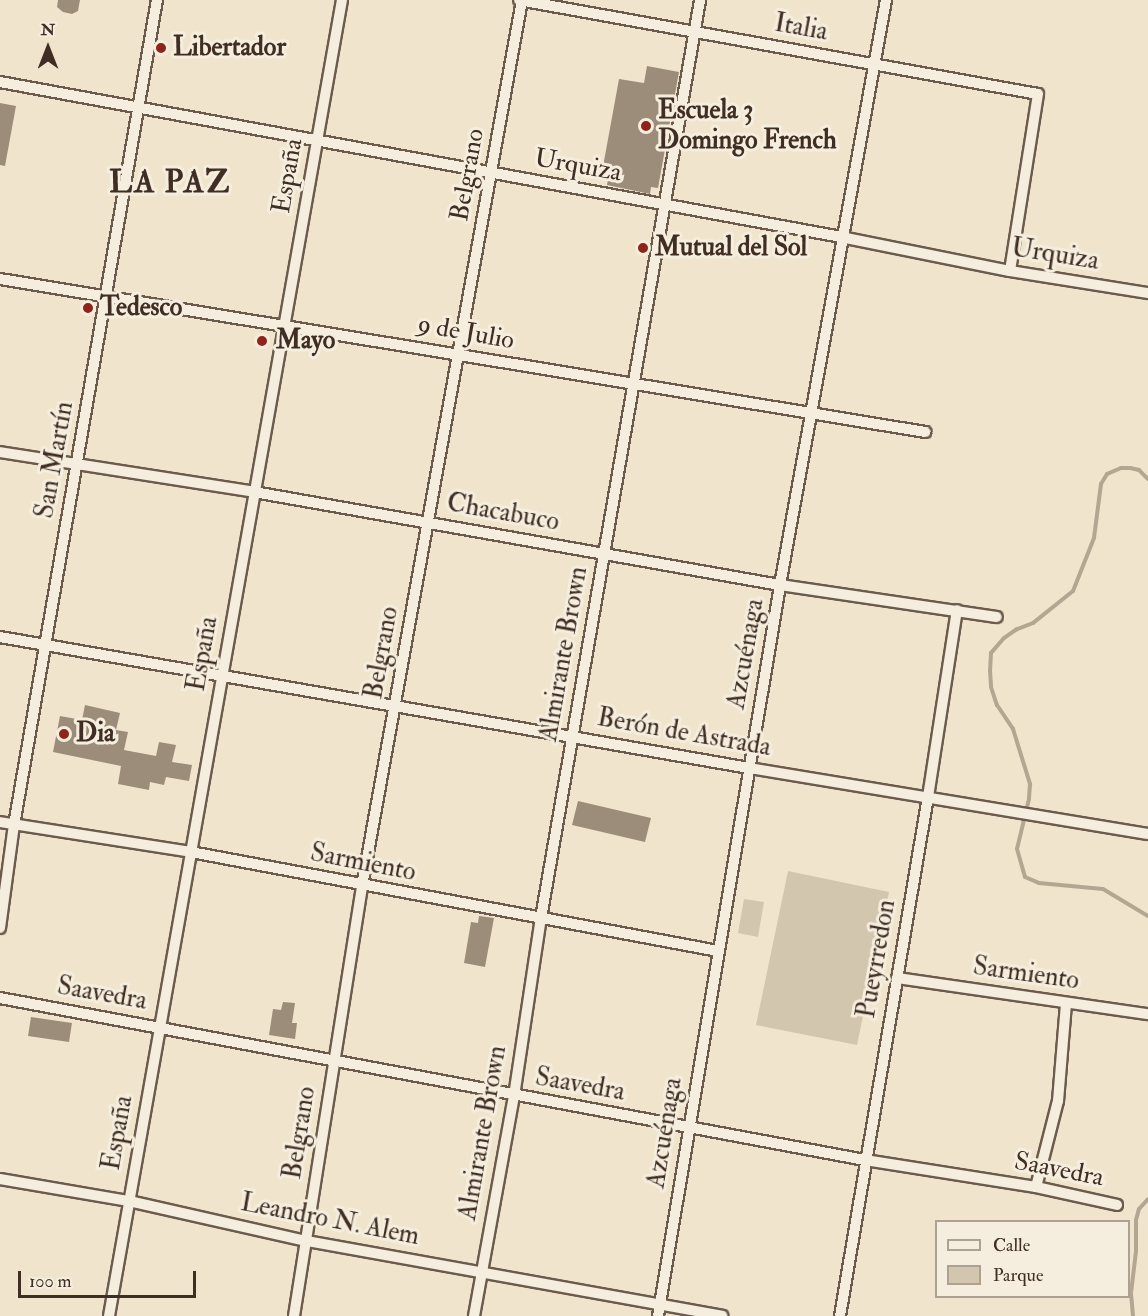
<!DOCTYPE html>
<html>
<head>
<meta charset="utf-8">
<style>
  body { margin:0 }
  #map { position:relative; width:1148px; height:1316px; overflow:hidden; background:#f0e5cc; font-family:"IM FELL Double Pica",serif }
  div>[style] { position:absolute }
  .green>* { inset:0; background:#d2c6af }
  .stream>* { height:4px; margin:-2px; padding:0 2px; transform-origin:2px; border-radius:2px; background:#b4a693 }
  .building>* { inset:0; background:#9c8d7b }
  .roads { filter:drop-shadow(2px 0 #6c5b4d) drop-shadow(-2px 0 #6c5b4d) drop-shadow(0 2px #6c5b4d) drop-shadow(0 -2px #6c5b4d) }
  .minor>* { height:10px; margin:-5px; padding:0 5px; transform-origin:5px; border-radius:5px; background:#f5eede }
  .dots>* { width:16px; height:16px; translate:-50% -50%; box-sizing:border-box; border:3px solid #f5eede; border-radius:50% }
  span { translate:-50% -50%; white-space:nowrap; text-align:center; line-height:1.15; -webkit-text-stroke:6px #f5eede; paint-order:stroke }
  .street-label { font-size:26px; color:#402d23 }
  .poi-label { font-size:26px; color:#402d23; font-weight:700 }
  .left { translate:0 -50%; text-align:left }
  .district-label { font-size:32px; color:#402d23; font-weight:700; letter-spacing:1.5px }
  .legend { position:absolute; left:935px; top:1220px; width:195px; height:78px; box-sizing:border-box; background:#f5eede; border:2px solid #ada193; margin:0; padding:8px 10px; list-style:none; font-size:18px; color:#402d23 }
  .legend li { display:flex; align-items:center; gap:12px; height:30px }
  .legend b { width:30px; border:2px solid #ada193 }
  .north { position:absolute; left:18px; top:18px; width:60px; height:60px; -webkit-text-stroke:4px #f5eede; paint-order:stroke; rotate:0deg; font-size:16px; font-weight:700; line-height:24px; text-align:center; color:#402d23 }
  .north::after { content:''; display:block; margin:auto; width:21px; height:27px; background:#402d23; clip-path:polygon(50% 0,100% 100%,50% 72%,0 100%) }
  .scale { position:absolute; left:18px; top:1271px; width:178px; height:27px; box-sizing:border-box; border:3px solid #402d23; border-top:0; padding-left:8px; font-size:18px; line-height:21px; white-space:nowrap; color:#402d23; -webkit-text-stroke:4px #f5eede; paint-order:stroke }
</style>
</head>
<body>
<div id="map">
  <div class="green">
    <i style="clip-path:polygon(788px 871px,889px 892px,857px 1045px,756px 1025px)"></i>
    <i style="clip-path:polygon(744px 899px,764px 902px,758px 937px,738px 933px)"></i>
  </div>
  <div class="stream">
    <i style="left:1148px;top:479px;width:13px;rotate:-135deg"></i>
    <i style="left:1139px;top:470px;width:9px;rotate:-167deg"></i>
    <i style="left:1130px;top:468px;width:9px;rotate:180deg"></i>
    <i style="left:1121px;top:468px;width:15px;rotate:157deg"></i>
    <i style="left:1107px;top:474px;width:12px;rotate:121deg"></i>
    <i style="left:1101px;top:484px;width:54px;rotate:97.4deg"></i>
    <i style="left:1094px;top:538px;width:57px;rotate:111.6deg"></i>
    <i style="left:1073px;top:591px;width:51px;rotate:141.3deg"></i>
    <i style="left:1033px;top:623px;width:17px;rotate:159deg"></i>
    <i style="left:1017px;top:629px;width:16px;rotate:145deg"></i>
    <i style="left:1004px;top:638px;width:20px;rotate:131deg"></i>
    <i style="left:991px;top:653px;width:18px;rotate:93deg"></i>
    <i style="left:990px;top:671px;width:16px;rotate:86deg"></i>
    <i style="left:991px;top:687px;width:19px;rotate:72deg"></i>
    <i style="left:997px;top:705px;width:29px;rotate:56deg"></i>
    <i style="left:1013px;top:729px;width:58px;rotate:72.8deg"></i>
    <i style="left:1030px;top:784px;width:15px;rotate:94deg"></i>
    <i style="left:1029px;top:799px;width:51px;rotate:103.5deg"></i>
    <i style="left:1017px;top:849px;width:29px;rotate:74deg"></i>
    <i style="left:1025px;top:877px;width:15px;rotate:23deg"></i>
    <i style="left:1039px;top:883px;width:64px;rotate:5.4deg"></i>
    <i style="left:1103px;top:889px;width:52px;rotate:31deg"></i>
    <i style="left:1133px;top:1316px;width:23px;rotate:-95deg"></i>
    <i style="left:1131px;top:1293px;width:42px;rotate:-83.2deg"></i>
    <i style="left:1136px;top:1251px;width:31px;rotate:-90deg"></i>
    <i style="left:1136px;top:1220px;width:11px;rotate:-75deg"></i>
    <i style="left:1139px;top:1209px;width:13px;rotate:-48deg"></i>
  </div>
  <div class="building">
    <i style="clip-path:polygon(58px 0,80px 0,78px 11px,72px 14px,63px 12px,57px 7px)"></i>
    <i style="clip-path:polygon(647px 66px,679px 72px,658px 188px,651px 187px,650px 194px,607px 185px,609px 173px,602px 172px,619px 79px,644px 83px)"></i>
    <i style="clip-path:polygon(0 103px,16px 106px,5px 166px,0 165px)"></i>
    <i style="clip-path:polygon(85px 705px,120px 713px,116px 730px,128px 732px,124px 750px,156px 756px,159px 742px,176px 745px,172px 762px,192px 765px,189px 781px,166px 777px,164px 785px,150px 782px,149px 790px,118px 784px,121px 766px,53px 752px,60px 716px,82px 720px)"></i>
    <i style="clip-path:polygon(578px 801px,651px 818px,645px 842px,572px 825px)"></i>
    <i style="clip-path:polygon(479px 916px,494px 918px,485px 967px,464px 963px,471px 922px,478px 923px)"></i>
    <i style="clip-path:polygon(283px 1002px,295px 1003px,292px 1023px,297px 1023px,295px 1039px,269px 1035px,273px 1009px,281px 1010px)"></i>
    <i style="clip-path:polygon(31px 1017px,72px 1023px,69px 1042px,28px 1036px)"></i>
  </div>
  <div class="roads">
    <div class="minor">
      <i style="left:519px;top:0;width:527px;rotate:10.27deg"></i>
      <i style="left:1038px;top:94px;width:179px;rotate:99deg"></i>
      <i style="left:0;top:82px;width:855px;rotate:10.44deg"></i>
      <i style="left:841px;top:237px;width:172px;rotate:11.4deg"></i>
      <i style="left:1010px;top:271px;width:140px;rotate:9.1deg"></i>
      <i style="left:0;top:279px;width:938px;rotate:9.39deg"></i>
      <i style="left:0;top:452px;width:257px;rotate:8.9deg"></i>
      <i style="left:254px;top:492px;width:534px;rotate:10.03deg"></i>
      <i style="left:780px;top:585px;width:219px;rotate:8.4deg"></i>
      <i style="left:0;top:637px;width:760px;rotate:9.92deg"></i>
      <i style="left:749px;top:768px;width:404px;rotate:9.4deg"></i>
      <i style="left:0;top:822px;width:193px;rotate:8.9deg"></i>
      <i style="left:191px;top:852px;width:536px;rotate:10.64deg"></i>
      <i style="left:0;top:928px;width:104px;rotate:-82.3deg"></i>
      <i style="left:14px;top:825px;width:837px;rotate:-80.17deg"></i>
      <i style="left:897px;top:978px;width:254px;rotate:8.2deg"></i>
      <i style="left:0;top:998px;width:880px;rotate:10.61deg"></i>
      <i style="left:865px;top:1160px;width:173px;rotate:9deg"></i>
      <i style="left:1036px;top:1187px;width:83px;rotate:12.5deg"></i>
      <i style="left:0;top:1179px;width:131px;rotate:9.7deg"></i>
      <i style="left:129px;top:1201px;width:182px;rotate:12.7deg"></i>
      <i style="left:307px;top:1241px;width:422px;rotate:10.2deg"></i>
      <i style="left:1036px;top:1187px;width:89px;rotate:-75.7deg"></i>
      <i style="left:1058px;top:1101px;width:98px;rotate:-85.3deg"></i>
      <i style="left:109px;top:1316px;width:1336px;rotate:-79.96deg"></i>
      <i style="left:294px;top:1316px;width:435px;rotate:-81deg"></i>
      <i style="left:362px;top:886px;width:900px;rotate:-79.76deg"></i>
      <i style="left:474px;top:1316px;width:224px;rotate:-79.7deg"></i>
      <i style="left:514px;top:1096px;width:180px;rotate:-81.4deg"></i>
      <i style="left:541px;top:918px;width:932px;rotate:-80.17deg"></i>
      <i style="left:658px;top:1316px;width:741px;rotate:-80.52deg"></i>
      <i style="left:780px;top:585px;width:595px;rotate:-79.73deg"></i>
      <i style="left:840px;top:1316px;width:526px;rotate:-80.38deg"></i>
      <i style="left:928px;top:797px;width:189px;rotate:-81.2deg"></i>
    </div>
  </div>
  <div class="dots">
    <i style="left:161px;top:48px;background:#8f2418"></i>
    <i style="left:646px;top:126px;background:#8f2418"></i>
    <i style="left:643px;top:248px;background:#8f2418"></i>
    <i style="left:88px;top:308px;background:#8f2418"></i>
    <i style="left:262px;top:341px;background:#8f2418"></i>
    <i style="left:64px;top:734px;background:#8f2418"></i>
  </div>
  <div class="street-label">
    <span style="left:801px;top:28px;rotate:10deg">Italia</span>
    <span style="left:578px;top:166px;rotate:10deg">Urquiza</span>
    <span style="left:468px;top:175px;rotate:-80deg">Belgrano</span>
    <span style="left:288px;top:176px;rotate:-80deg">España</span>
    <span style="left:1055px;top:255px;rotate:9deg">Urquiza</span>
    <span style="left:466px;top:333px;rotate:10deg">9 de Julio</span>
    <span style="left:55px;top:460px;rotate:-80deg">San Martín</span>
    <span style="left:503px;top:513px;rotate:10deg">Chacabuco</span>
    <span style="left:382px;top:653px;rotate:-80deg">Belgrano</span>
    <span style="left:203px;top:654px;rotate:-80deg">España</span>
    <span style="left:564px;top:654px;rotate:-80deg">Almirante Brown</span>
    <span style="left:746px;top:654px;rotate:-80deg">Azcuénaga</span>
    <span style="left:684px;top:733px;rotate:10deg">Berón de Astrada</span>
    <span style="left:363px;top:863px;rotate:11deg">Sarmiento</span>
    <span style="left:877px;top:959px;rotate:-80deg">Pueyrredon</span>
    <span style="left:1026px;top:974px;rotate:8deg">Sarmiento</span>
    <span style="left:102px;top:994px;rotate:10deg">Saavedra</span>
    <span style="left:580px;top:1085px;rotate:10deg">Saavedra</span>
    <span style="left:118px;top:1133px;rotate:-80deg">España</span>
    <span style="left:300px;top:1133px;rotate:-81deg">Belgrano</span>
    <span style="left:483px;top:1133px;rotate:-80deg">Almirante Brown</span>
    <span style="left:665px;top:1133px;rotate:-81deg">Azcuénaga</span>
    <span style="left:1059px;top:1170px;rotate:11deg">Saavedra</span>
    <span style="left:330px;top:1220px;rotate:11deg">Leandro N. Alem</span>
  </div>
  <div class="poi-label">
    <span class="left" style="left:173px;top:48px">Libertador</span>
    <span class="left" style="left:658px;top:126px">Escuela 3<br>Domingo French</span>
    <span class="left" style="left:655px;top:248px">Mutual del Sol</span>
    <span class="left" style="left:100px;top:308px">Tedesco</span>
    <span class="left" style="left:276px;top:341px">Mayo</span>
    <span class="left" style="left:76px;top:734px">Dia</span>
  </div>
  <div class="district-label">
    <span style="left:170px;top:182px">LA PAZ</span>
  </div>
  <ul class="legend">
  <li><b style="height:8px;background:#f5eede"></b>Calle</li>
  <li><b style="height:16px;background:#d2c6af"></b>Parque</li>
  </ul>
  <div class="north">N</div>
  <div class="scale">100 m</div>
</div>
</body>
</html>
